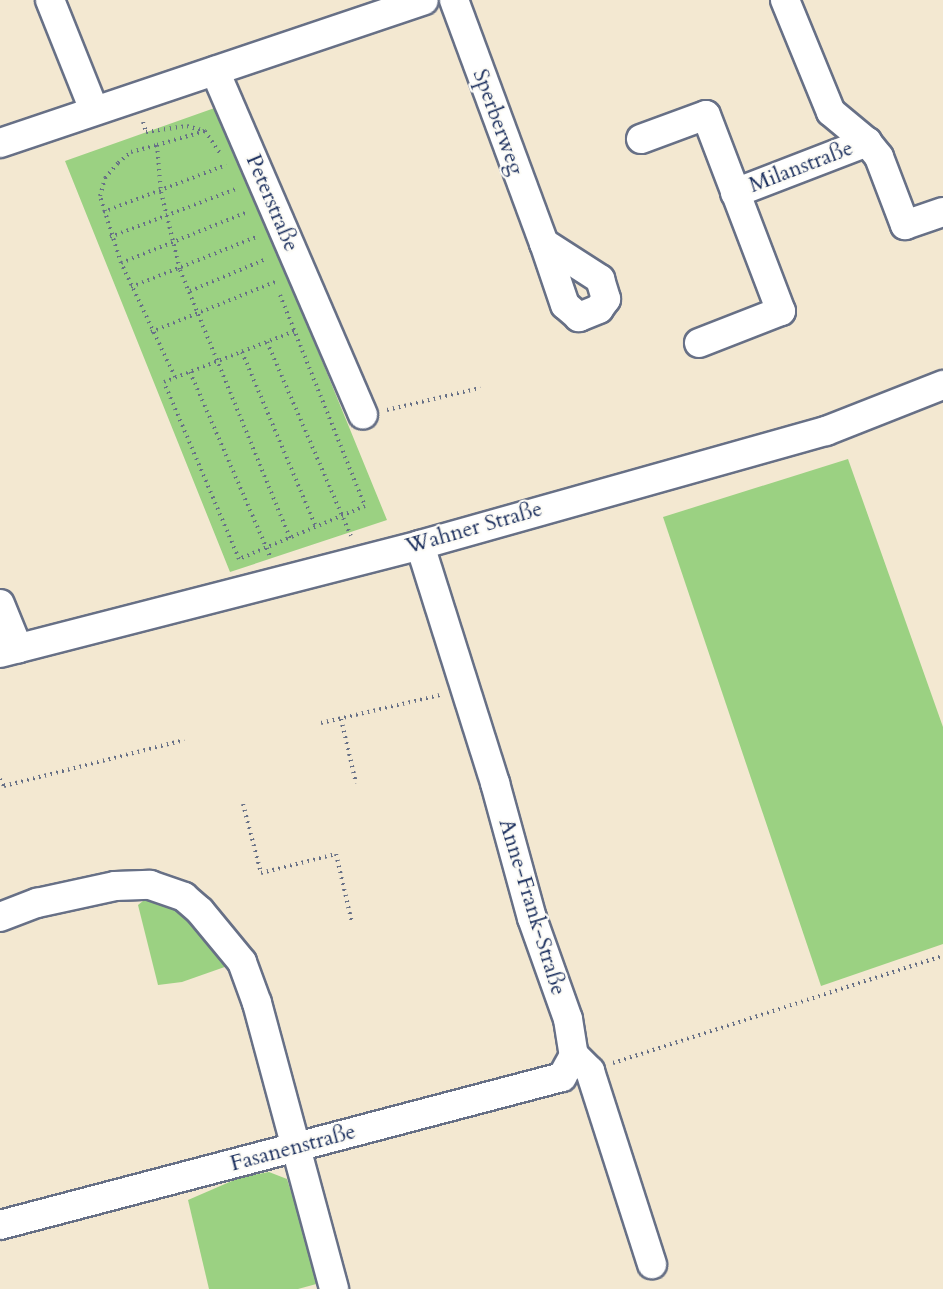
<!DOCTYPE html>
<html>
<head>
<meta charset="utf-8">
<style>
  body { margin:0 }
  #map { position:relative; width:943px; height:1289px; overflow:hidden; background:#f3e8d1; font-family:Cardo,serif }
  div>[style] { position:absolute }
  .green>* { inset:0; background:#9bd182 }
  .path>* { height:4px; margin-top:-2px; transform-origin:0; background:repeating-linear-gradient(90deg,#677086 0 1.5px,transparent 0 6px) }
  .roads { filter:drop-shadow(2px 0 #677086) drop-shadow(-2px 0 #677086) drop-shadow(0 2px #677086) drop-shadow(0 -2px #677086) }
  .minor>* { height:28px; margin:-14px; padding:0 14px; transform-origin:14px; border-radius:14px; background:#fff }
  span { translate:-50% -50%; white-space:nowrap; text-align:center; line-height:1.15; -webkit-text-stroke:4.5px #fdfcf7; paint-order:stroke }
  .street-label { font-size:22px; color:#1b2f5e }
</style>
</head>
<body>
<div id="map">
  <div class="green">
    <i style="clip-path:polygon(223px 105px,271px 236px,387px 520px,230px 572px,65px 161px)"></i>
    <i style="clip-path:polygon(848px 459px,943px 727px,943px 944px,821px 986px,663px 517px)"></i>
    <i style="clip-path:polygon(148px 897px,182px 904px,236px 963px,182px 982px,158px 985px,138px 905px)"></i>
    <i style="clip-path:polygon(269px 1172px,287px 1179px,320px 1283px,298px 1289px,209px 1289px,188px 1200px,241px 1177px)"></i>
  </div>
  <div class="path">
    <i style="left:143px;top:122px;width:10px;rotate:73deg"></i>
    <i style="left:146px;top:132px;width:41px;rotate:-8.3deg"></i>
    <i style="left:187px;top:126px;width:19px;rotate:16deg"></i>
    <i style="left:205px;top:131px;width:27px;rotate:56deg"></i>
    <i style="left:157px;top:145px;width:50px;rotate:-16.3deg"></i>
    <i style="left:103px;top:212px;width:132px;rotate:-20.9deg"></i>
    <i style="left:110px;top:237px;width:137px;rotate:-20.9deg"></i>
    <i style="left:121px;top:263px;width:136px;rotate:-22deg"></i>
    <i style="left:131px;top:287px;width:135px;rotate:-21.8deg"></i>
    <i style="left:190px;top:291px;width:82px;rotate:-22.8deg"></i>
    <i style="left:280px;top:295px;width:227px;rotate:68.1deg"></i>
    <i style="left:365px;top:506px;width:137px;rotate:157.2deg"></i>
    <i style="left:239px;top:559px;width:192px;rotate:-113deg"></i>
    <i style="left:164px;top:382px;width:141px;rotate:-21.3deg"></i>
    <i style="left:151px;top:332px;width:134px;rotate:-22deg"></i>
    <i style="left:267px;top:342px;width:211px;rotate:66.6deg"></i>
    <i style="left:242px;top:352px;width:190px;rotate:67.1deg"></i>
    <i style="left:190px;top:372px;width:203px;rotate:66.5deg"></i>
    <i style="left:175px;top:377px;width:126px;rotate:-115.3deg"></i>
    <i style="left:121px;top:263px;width:70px;rotate:-107.4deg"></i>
    <i style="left:100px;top:196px;width:19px;rotate:-74deg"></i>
    <i style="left:105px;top:178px;width:20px;rotate:-49deg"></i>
    <i style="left:118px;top:163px;width:17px;rotate:-40deg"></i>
    <i style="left:131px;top:152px;width:27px;rotate:-15deg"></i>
    <i style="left:157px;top:145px;width:47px;rotate:85.1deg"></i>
    <i style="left:161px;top:192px;width:80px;rotate:76.3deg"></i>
    <i style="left:180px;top:270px;width:290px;rotate:67.7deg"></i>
    <i style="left:387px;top:410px;width:96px;rotate:-13.3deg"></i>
    <i style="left:341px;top:719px;width:66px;rotate:76.8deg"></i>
    <i style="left:321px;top:723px;width:122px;rotate:-13.2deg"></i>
    <i style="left:0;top:779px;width:8px;rotate:60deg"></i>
    <i style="left:4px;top:786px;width:186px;rotate:-14.3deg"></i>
    <i style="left:243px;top:804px;width:71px;rotate:75.4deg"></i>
    <i style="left:261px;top:873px;width:77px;rotate:-14.2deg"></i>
    <i style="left:336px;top:854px;width:71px;rotate:76.9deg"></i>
    <i style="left:613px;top:1063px;width:347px;rotate:-18deg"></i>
  </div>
  <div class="roads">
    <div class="minor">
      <i style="left:50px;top:0;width:118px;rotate:68.2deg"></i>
      <i style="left:454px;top:0;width:259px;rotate:69.7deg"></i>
      <i style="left:785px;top:0;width:121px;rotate:67.7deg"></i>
      <i style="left:831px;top:112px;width:47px;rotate:39.8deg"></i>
      <i style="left:215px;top:71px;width:374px;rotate:66.7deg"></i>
      <i style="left:641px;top:139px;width:69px;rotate:-20.3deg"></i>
      <i style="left:706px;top:115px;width:210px;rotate:69.1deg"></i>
      <i style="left:781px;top:311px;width:88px;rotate:158.7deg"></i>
      <i style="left:0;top:143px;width:447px;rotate:-18.6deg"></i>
      <i style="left:735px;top:193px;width:142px;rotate:-21.1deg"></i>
      <i style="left:867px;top:142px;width:19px;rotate:51deg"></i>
      <i style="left:879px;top:157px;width:73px;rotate:69.1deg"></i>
      <i style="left:905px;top:225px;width:40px;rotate:-18.9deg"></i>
      <i style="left:544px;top:243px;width:67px;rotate:32.7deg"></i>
      <i style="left:600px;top:279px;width:21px;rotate:73deg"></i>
      <i style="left:606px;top:299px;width:12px;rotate:125deg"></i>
      <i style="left:599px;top:309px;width:22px;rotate:158deg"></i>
      <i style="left:579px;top:317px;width:18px;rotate:-139deg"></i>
      <i style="left:565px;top:305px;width:65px;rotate:-108.7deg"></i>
      <i style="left:420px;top:545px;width:250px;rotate:72.5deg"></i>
      <i style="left:495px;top:783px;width:140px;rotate:74.7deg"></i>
      <i style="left:532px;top:918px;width:107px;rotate:70.4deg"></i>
      <i style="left:568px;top:1019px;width:36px;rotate:81deg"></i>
      <i style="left:574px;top:1055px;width:23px;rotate:45deg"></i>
      <i style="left:590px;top:1071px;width:203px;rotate:72.2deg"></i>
      <i style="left:0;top:604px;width:48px;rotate:67.8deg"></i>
      <i style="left:0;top:653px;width:434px;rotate:-14.4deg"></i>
      <i style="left:420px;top:545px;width:422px;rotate:-15.7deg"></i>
      <i style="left:826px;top:431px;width:126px;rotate:-21.5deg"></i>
      <i style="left:0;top:917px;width:40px;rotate:-21deg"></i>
      <i style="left:37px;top:903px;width:80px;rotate:-12.3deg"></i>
      <i style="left:115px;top:886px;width:35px;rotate:-2deg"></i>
      <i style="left:150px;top:885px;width:36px;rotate:19deg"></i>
      <i style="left:184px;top:897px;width:21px;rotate:41deg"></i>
      <i style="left:200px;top:911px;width:66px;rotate:50.5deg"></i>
      <i style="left:242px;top:962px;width:44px;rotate:69.9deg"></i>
      <i style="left:257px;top:1003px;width:296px;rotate:74.9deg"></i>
      <i style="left:0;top:1225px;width:581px;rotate:-14.75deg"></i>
      <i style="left:562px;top:1077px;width:25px;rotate:-61deg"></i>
    </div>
  </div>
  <div class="street-label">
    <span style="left:498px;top:122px;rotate:70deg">Sperberweg</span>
    <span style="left:801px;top:167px;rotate:-21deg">Milanstraße</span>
    <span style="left:272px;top:203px;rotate:67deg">Peterstraße</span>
    <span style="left:474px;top:528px;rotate:-16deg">Wahner Straße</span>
    <span style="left:532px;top:907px;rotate:73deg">Anne-Frank-Straße</span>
    <span style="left:293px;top:1148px;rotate:-15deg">Fasanenstraße</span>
  </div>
</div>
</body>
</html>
